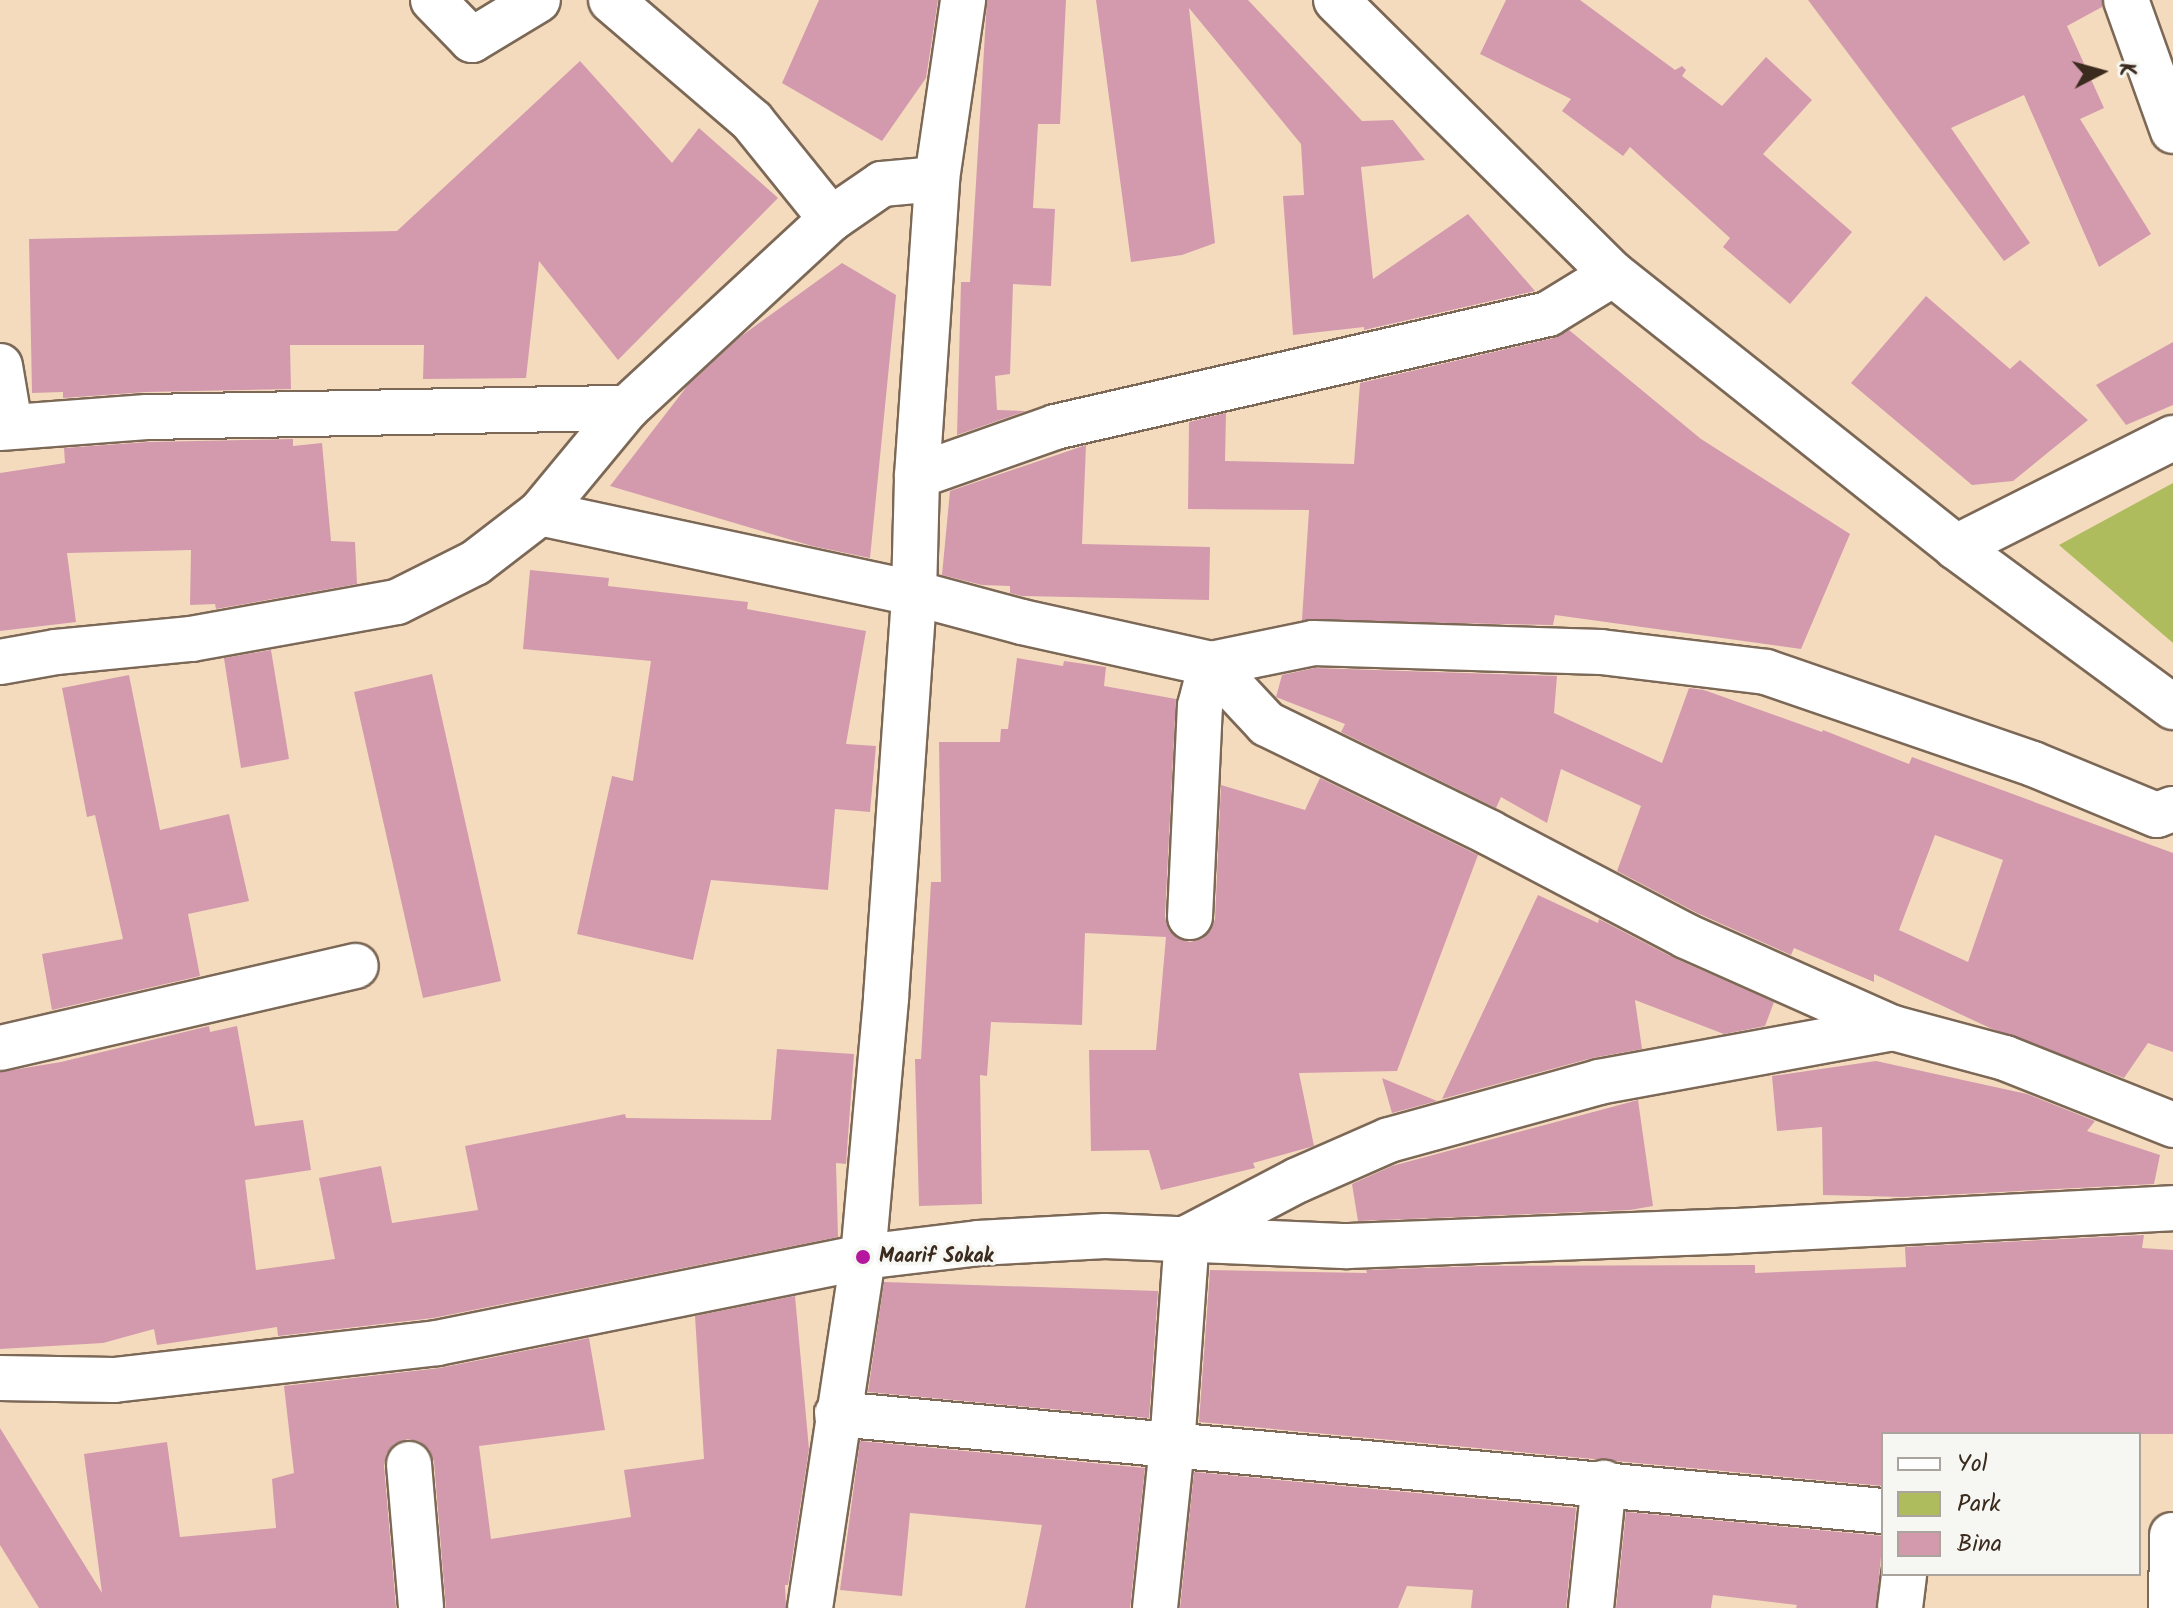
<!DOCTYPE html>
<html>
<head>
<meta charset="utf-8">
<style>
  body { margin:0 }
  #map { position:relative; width:2173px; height:1608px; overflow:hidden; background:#f4dbbe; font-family:Kalam,sans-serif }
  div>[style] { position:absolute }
  .green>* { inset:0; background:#aebc5e }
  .building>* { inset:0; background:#d39aae }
  .roads { filter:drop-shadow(2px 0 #7c6856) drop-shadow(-2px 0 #7c6856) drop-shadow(0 2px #7c6856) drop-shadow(0 -2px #7c6856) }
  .minor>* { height:44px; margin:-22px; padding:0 22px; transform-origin:22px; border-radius:22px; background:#fff }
  .major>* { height:44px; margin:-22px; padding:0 22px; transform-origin:22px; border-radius:22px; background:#fff }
  .dots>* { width:22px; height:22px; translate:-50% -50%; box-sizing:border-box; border:4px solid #f6f6f2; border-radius:50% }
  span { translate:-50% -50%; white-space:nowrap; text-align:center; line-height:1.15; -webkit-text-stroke:7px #f6f6f2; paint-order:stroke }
  .poi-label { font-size:20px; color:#3b2a1e; font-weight:700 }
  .left { translate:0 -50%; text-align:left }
  .legend { position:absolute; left:1881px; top:1432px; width:260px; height:144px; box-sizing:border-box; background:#f6f6f2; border:2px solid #aba49d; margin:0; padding:10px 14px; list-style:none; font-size:24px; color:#3b2a1e }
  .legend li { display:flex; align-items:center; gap:16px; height:40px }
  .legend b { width:40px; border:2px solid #aba49d }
  .north { position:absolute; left:2061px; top:32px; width:80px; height:80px; -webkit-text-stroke:6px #f6f6f2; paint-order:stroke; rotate:84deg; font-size:22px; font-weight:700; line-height:32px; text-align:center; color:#3b2a1e }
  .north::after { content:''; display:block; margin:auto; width:28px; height:36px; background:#3b2a1e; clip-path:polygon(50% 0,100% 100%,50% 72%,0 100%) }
</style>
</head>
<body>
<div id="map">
  <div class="green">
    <i style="clip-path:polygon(2173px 483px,2173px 643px,2059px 545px)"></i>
  </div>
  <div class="building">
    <i style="clip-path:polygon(819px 0,938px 0,926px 78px,882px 141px,782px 83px)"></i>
    <i style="clip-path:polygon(987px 0,1066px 0,1060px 124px,1038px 124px,1033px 208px,1055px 209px,1051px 286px,1013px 284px,1010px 374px,995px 376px,997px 410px,1026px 411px,957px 435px,961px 282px,970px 282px)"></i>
    <i style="clip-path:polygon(1096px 0,1248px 0,1362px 121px,1393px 120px,1425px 160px,1361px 167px,1373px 279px,1468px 214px,1535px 291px,1364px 330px,1364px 327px,1293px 335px,1283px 196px,1304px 195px,1301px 144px,1189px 8px,1215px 243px,1182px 255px,1131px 262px)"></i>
    <i style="clip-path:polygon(1506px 0,1580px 0,1675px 70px,1682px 66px,1686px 70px,1682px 76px,1722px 106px,1766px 57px,1812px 100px,1763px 154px,1852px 232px,1790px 304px,1723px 247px,1730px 238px,1630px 147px,1623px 156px,1562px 111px,1571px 99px,1480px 54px)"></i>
    <i style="clip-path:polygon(1808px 0,2102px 0,2102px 7px,2067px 26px,2104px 108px,2080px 119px,2151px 234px,2099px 267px,2024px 95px,1951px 128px,2030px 243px,2004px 261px)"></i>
    <i style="clip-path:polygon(580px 61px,672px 163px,699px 128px,778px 198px,618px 360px,539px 261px,526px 378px,423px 379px,424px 345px,290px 345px,291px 389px,146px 392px,63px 398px,63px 392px,32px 393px,29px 239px,397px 231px)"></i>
    <i style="clip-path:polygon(842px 263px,896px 295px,870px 558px,812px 546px,610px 486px,688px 385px,740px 337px)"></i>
    <i style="clip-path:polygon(1926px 296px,2010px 369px,2020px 360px,2088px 420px,2013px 481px,1972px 485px,1851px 383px)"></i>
    <i style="clip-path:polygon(1569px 330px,1701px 439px,1850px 534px,1801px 649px,1555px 615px,1553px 625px,1302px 620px,1309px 510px,1188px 509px,1189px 422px,1226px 413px,1225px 461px,1354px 464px,1360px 383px,1554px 338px)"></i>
    <i style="clip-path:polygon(2173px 342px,2173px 405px,2126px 425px,2096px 385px)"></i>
    <i style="clip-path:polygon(293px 439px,293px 446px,322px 443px,331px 541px,355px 542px,357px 584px,216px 609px,215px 604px,190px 605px,191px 550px,67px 553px,76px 622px,0 631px,0 473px,65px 463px,64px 448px,148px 442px)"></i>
    <i style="clip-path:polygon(1086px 445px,1082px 544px,1210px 547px,1209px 600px,1022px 596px,1010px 593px,1010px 586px,982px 585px,942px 575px,950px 491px)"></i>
    <i style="clip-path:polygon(530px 570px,609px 578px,608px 586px,748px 602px,747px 609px,866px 631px,846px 744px,876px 746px,870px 812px,835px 809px,828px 890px,711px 880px,693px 960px,577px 934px,612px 776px,633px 781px,651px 661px,523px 649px)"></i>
    <i style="clip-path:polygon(271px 650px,289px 759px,241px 768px,224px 658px)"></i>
    <i style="clip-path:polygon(1017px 658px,1063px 666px,1064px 661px,1106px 667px,1104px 686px,1176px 699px,1165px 916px,1168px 929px,1177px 938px,1190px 942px,1202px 939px,1211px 930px,1215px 919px,1221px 785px,1305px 810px,1320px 778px,1478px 855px,1397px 1071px,1299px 1073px,1314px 1146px,1253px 1163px,1255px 1168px,1161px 1190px,1149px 1150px,1091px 1151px,1089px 1050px,1156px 1050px,1166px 937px,1085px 933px,1082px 1025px,991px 1022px,987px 1076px,980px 1075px,982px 1204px,919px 1206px,915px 1059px,921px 1059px,931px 882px,941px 882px,939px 742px,1000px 742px,1001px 729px,1008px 729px)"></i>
    <i style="clip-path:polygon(evenodd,1315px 668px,1557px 676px,1554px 713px,1662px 763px,1689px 688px,1704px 690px,1822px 732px,1823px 730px,1909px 764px,1912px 757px,2173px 853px,2173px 1052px,2148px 1043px,2124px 1078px,1990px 1028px,1874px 974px,1874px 982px,1794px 948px,1791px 955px,1697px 913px,1617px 871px,1641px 806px,1561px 769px,1547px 823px,1501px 797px,1496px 808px,1341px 732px,1345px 724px,1276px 697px,1282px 675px,1315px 668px,1935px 835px,2003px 860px,1968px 962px,1899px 930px,1935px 835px)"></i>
    <i style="clip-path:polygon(432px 674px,501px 981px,423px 998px,354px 692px)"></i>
    <i style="clip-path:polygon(129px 675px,160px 830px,229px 814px,249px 901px,188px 914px,200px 976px,52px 1010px,42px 954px,123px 939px,95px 815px,87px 817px,62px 688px)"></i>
    <i style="clip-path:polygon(1538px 895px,1598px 923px,1599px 919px,1674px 958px,1774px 1002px,1765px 1026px,1724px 1034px,1635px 1000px,1642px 1049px,1592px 1058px,1442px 1099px)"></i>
    <i style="clip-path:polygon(209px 1026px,210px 1032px,237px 1026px,255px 1126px,303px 1120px,311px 1170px,245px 1180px,256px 1270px,335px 1259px,319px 1178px,381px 1166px,392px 1223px,478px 1210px,465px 1146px,625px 1114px,626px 1118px,771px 1120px,777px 1049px,854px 1054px,846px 1164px,836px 1163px,838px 1237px,433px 1318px,278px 1336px,277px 1327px,157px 1345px,154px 1329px,103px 1343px,0 1349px,0 1072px,61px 1062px)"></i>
    <i style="clip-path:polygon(1876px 1061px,2027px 1094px,2095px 1121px,2087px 1131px,2160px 1155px,2154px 1184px,1903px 1197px,1823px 1195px,1822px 1127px,1777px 1131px,1772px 1076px)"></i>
    <i style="clip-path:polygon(1382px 1078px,1437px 1101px,1392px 1113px)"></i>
    <i style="clip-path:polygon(1638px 1100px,1653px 1206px,1630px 1210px,1358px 1221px,1352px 1184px,1392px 1166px)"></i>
    <i style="clip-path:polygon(2144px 1235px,2142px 1248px,2173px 1250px,2173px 1434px,1883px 1434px,1883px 1486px,1199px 1422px,1210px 1270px,1367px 1273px,1366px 1270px,1482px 1266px,1755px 1265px,1755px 1273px,1906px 1267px,1905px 1247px)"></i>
    <i style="clip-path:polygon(884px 1282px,1158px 1291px,1149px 1418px,868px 1392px)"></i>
    <i style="clip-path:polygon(795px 1296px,809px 1449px,788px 1585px,785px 1585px,786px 1608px,446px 1608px,434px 1462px,429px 1449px,419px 1441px,408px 1439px,394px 1444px,386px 1454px,384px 1465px,396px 1608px,39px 1608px,0 1545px,0 1428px,102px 1593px,84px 1454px,167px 1442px,180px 1537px,276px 1528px,272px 1479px,294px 1473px,284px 1386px,440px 1368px,589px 1338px,605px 1430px,479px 1446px,491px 1539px,631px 1517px,624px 1470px,704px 1459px,695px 1316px)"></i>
    <i style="clip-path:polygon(860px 1441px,1145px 1468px,1130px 1608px,1025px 1608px,1042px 1525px,910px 1513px,902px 1596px,840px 1590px)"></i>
    <i style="clip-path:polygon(1194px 1472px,1576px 1508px,1566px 1608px,1471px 1608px,1473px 1590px,1407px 1586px,1398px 1608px,1180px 1608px)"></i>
    <i style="clip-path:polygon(1626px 1512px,1883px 1536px,1876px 1608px,1796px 1608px,1797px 1605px,1713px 1595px,1711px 1608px,1616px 1608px)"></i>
  </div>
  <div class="roads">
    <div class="minor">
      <i style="left:433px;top:0;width:56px;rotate:45.7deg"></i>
      <i style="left:472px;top:40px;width:77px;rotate:-31.2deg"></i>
      <i style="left:611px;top:0;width:186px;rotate:40.6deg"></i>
      <i style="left:752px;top:121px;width:126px;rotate:51.1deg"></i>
      <i style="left:2126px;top:0;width:139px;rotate:70.3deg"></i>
      <i style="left:0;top:366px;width:60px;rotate:80.4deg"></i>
      <i style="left:0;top:428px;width:147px;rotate:-4.3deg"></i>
      <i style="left:147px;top:417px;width:480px;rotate:-1.1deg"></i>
      <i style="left:917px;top:476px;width:146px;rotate:-19.5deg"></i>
      <i style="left:1055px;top:427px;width:506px;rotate:-12.91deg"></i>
      <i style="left:1548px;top:314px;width:76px;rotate:-31.6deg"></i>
      <i style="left:540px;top:513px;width:382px;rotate:12.1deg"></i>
      <i style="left:914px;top:593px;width:112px;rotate:15deg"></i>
      <i style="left:1022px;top:622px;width:194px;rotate:12.5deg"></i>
      <i style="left:1211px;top:664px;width:104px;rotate:-11.6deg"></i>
      <i style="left:1313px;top:643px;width:288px;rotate:1.8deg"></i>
      <i style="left:1601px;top:652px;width:166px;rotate:6.9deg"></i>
      <i style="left:1766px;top:672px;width:282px;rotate:19deg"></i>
      <i style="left:2033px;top:764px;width:134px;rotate:22.4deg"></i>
      <i style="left:2157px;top:815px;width:17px;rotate:-21deg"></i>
      <i style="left:1956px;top:547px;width:243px;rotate:-26.7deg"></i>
      <i style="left:0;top:662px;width:57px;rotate:-10.1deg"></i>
      <i style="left:56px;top:652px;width:136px;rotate:-5.5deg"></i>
      <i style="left:191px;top:639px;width:209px;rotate:-10.2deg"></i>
      <i style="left:397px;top:602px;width:87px;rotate:-26.6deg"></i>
      <i style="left:475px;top:563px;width:82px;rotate:-37.6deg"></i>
      <i style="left:540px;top:513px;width:136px;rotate:-50.4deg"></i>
      <i style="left:627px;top:408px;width:278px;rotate:-42.8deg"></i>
      <i style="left:831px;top:219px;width:62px;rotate:-34.5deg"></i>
      <i style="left:882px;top:184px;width:55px;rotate:-5.2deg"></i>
      <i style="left:1211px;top:664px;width:82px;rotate:47deg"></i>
      <i style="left:1267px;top:724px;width:248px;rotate:26deg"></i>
      <i style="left:1490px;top:833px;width:221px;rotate:27.7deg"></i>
      <i style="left:1686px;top:936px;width:227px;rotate:24deg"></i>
      <i style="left:1893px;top:1028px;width:116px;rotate:15deg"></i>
      <i style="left:2005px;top:1058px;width:181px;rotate:21.7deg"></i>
      <i style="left:1190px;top:917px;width:211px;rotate:-87.3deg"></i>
      <i style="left:1200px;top:706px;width:43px;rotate:-75.3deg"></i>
      <i style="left:0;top:1048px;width:365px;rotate:-13deg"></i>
      <i style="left:0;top:1378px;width:114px;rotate:1deg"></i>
      <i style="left:114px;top:1380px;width:325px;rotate:-6.5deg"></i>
      <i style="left:437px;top:1343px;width:435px;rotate:-11.4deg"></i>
      <i style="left:863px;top:1257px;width:116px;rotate:-6.9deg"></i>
      <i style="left:978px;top:1243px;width:127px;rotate:-3.2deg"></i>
      <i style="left:1105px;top:1236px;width:243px;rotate:2.4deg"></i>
      <i style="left:1348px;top:1246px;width:388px;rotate:-2.2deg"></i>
      <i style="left:1736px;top:1231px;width:438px;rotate:-3deg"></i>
      <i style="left:837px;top:1414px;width:1050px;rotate:5.3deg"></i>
      <i style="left:409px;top:1464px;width:144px;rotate:85.2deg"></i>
      <i style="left:810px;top:1608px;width:355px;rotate:-81.4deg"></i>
      <i style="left:863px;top:1257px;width:260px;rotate:-84.9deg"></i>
      <i style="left:886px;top:998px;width:406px;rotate:-86deg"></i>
      <i style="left:914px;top:593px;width:117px;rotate:-88.5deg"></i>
      <i style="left:917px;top:476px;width:298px;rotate:-86.1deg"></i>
      <i style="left:937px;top:179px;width:181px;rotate:-81.7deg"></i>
      <i style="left:1155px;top:1608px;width:163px;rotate:-84deg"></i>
      <i style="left:1172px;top:1446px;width:209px;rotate:-85.9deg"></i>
      <i style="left:1187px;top:1238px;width:125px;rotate:-27.6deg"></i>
      <i style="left:1298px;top:1180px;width:99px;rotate:-23.7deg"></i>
      <i style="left:1389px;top:1140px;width:218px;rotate:-15.4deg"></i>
      <i style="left:1599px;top:1082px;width:299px;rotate:-10.4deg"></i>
      <i style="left:1591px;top:1608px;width:126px;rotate:-84.1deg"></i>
      <i style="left:1900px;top:1608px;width:34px;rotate:-83deg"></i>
      <i style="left:2171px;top:1608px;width:73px;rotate:-89.2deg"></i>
    </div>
    <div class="major">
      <i style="left:1336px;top:0;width:390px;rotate:44.7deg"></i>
      <i style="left:1613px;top:274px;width:438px;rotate:38.5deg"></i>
      <i style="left:1956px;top:547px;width:270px;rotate:36.4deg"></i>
    </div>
  </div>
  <div class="dots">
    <i style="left:863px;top:1257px;background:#b5179e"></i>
  </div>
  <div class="poi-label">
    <span class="left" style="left:879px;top:1257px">Maarif Sokak</span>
  </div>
  <ul class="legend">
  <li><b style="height:10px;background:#fff"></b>Yol</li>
  <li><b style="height:22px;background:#aebc5e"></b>Park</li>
  <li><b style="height:22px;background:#d39aae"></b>Bina</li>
  </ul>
  <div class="north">K</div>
</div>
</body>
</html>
